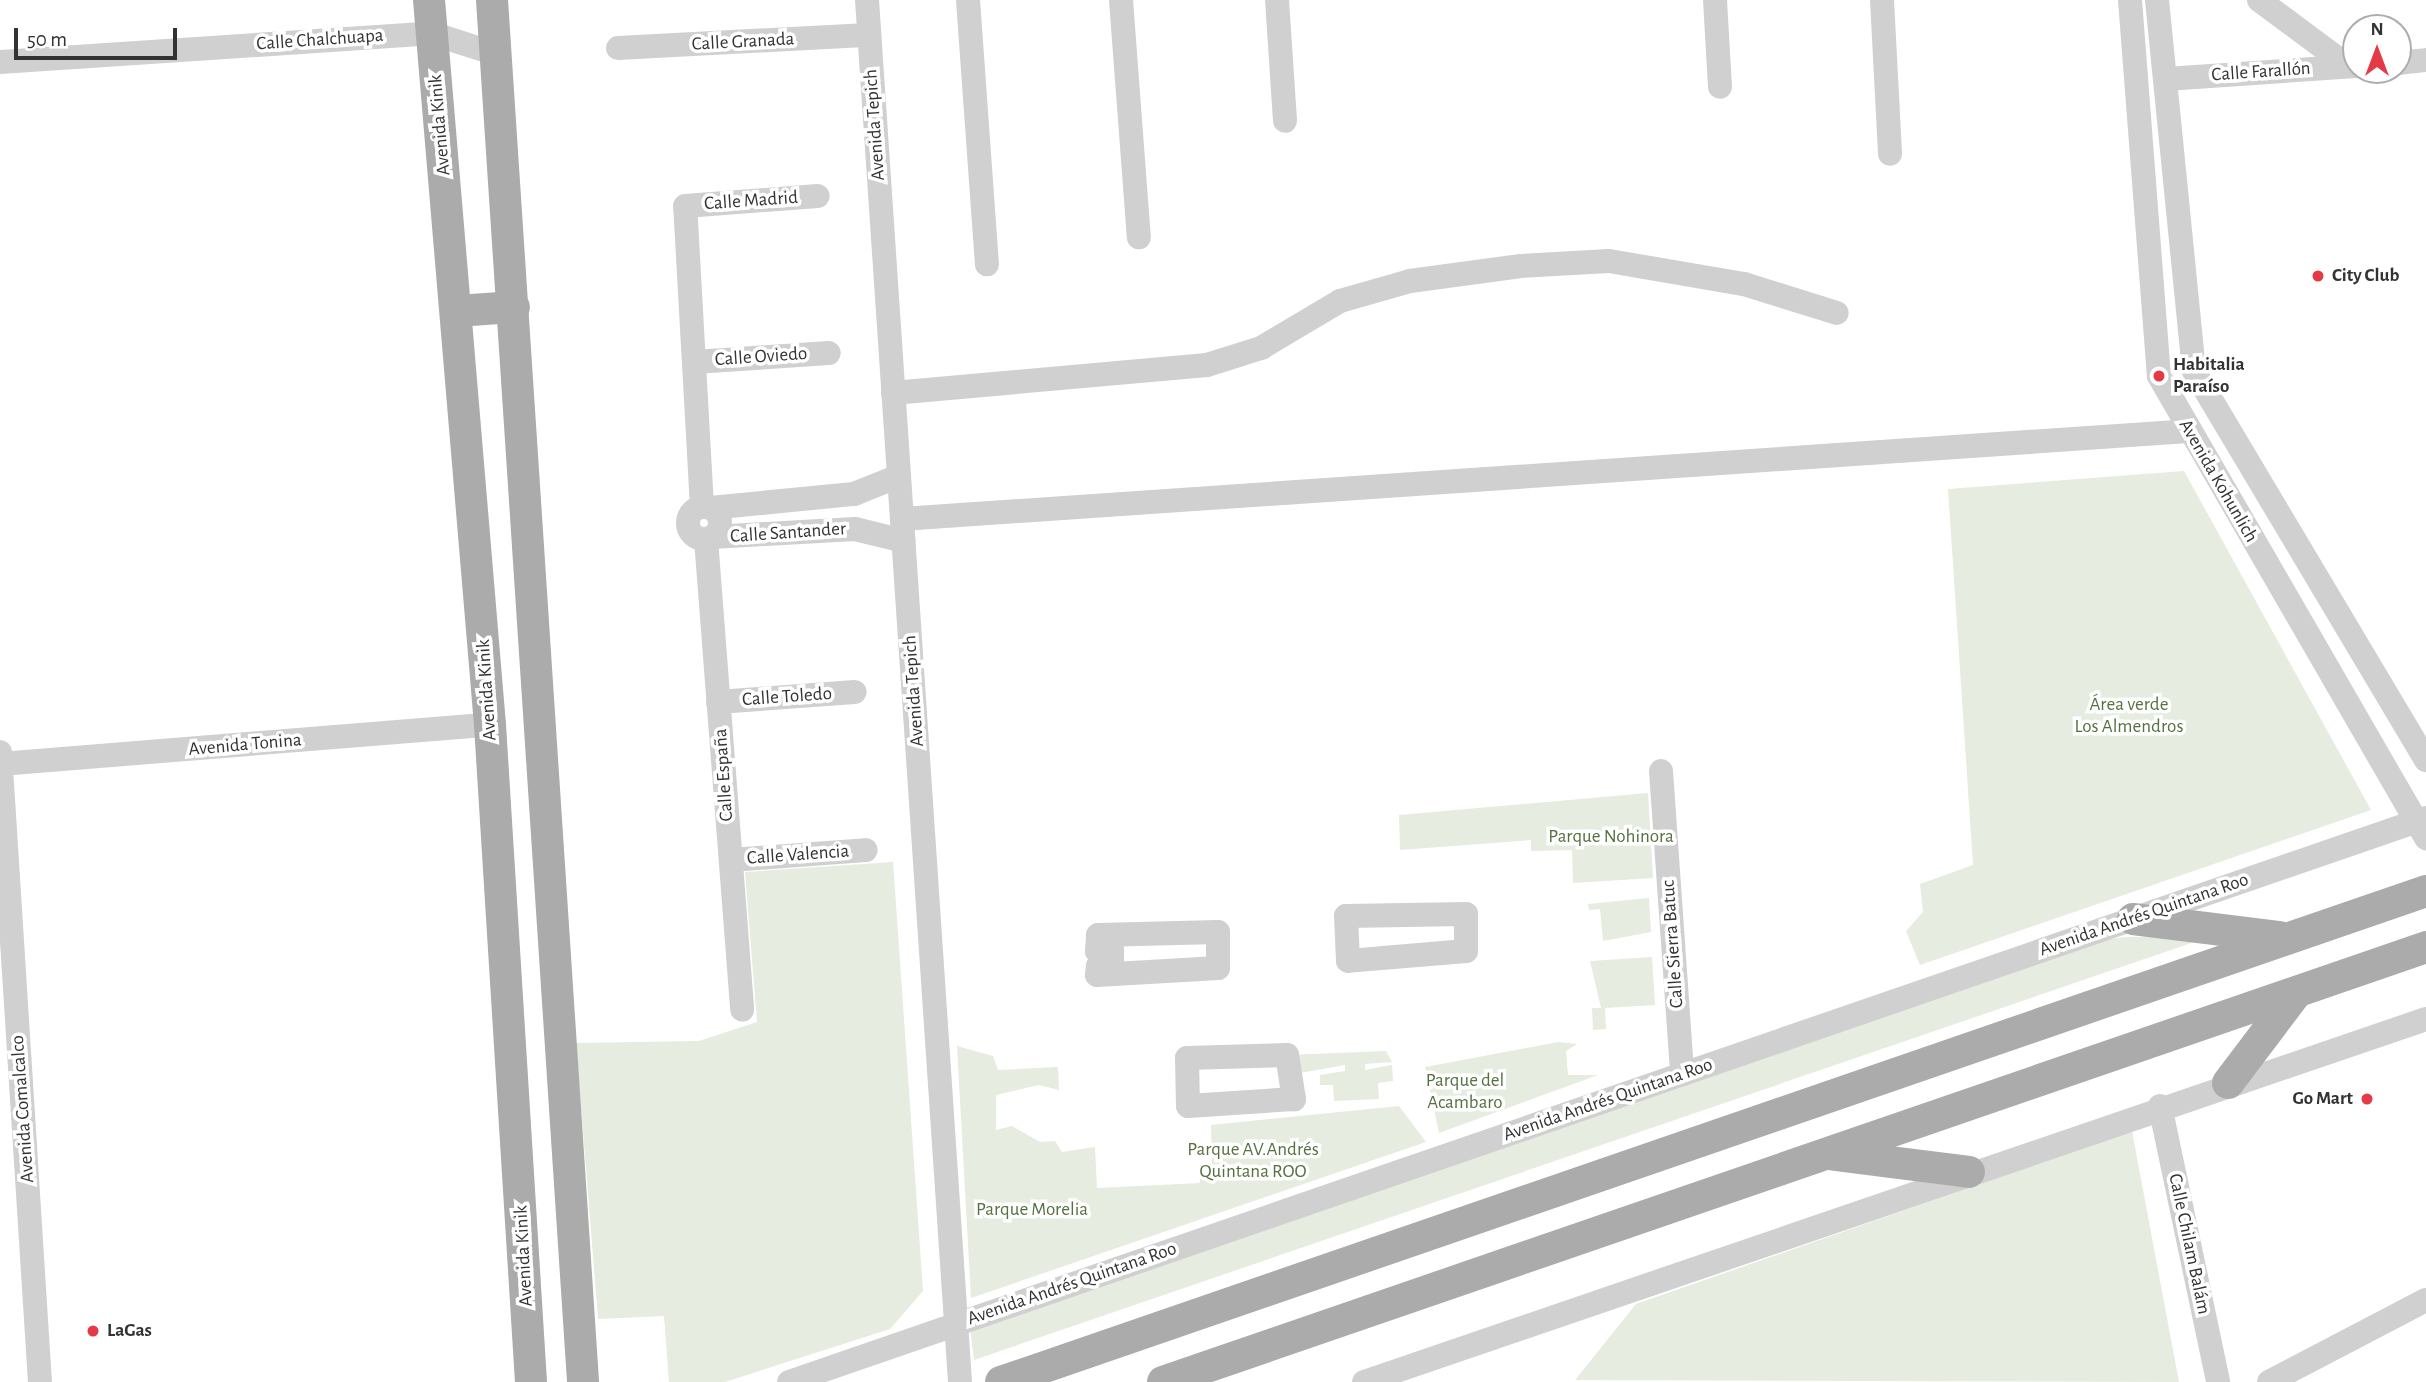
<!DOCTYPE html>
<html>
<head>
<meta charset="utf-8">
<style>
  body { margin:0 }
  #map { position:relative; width:2426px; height:1382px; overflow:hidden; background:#fff; font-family:"Alegreya Sans",sans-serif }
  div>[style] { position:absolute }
  .green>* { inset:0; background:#e6ecdf }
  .minor>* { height:24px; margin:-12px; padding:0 12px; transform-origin:12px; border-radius:12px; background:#d0d0d0 }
  .minor>.ring { margin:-12px; padding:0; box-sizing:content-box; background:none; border:24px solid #d0d0d0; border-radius:50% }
  .major>* { height:32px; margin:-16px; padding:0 16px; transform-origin:16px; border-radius:16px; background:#ababab }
  .dots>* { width:19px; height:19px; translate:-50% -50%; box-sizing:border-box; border:4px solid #fff; border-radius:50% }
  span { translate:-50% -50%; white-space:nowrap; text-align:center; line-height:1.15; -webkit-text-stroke:7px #fff; paint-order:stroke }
  .street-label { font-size:19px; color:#333 }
  .poi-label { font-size:19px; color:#333; font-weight:700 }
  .left { translate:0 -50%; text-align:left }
  .right { translate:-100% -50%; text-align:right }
  .park-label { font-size:19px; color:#56703f }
  .north { position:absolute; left:2342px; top:14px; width:70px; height:70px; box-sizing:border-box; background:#fff; border:2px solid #adadad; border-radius:50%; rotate:0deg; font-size:19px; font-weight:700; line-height:28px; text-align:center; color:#333 }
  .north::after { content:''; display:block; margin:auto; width:24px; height:32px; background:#e63946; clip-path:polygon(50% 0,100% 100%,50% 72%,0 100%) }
  .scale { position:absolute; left:14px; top:28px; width:163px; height:32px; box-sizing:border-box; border:4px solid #333; border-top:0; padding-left:9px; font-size:21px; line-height:24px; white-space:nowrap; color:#333; -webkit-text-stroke:5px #fff; paint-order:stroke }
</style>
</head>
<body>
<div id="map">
  <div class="green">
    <i style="clip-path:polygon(2184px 471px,2371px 810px,1920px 965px,1906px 931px,1923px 912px,1920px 884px,1973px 865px,1948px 489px)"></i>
    <i style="clip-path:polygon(1648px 793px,1653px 878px,1573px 883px,1572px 850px,1531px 851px,1531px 840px,1400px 850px,1399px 815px)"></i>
    <i style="clip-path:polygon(893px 862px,923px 1291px,890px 1329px,725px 1382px,669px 1382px,664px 1316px,598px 1319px,576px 1043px,699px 1041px,757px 1022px,745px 872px)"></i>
    <i style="clip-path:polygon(1649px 898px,1651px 932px,1603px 941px,1600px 909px,1589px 910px,1588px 904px)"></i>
    <i style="clip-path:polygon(2125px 937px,2209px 937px,974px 1360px,970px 1328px,2088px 942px)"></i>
    <i style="clip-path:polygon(1652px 957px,1655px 1005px,1605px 1008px,1606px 1029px,1593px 1030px,1592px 1008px,1601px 1008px,1590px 961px)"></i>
    <i style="clip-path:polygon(1558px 1042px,1577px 1044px,1566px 1051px,1568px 1075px,1598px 1075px,1439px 1133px,1425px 1067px)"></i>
    <i style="clip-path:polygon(957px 1046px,993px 1056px,998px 1070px,1058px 1067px,1059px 1090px,1039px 1085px,996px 1095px,996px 1130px,1012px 1126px,1040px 1142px,1055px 1141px,1062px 1152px,1095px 1147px,1097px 1188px,1200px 1183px,1200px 1177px,1212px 1175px,1211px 1125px,1399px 1106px,1426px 1142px,971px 1298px)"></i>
    <i style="clip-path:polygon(1386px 1051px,1392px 1062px,1365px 1064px,1365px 1070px,1392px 1065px,1393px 1081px,1378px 1083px,1379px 1099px,1334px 1101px,1333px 1085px,1320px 1085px,1320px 1075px,1345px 1071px,1345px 1065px,1300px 1073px,1287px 1055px)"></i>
    <i style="clip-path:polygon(2132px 1131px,2179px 1382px,1575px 1380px,1636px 1304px)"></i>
  </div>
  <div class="minor">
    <i style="left:867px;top:0;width:1385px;rotate:86.15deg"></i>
    <i style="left:968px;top:0;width:265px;rotate:85.9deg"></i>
    <i style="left:1121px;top:0;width:238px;rotate:85.7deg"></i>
    <i style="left:1277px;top:0;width:121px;rotate:86.2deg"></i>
    <i style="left:1715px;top:0;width:87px;rotate:86.7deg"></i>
    <i style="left:1882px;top:0;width:154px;rotate:87deg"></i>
    <i style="left:2130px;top:0;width:377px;rotate:85.6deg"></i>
    <i style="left:2159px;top:376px;width:534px;rotate:59.98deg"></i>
    <i style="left:2157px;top:0;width:373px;rotate:84.3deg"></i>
    <i style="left:2194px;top:371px;width:453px;rotate:59.2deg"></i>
    <i style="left:2259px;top:0;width:111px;rotate:36.6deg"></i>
    <i style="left:618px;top:48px;width:251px;rotate:-3deg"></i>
    <i style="left:0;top:62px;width:432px;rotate:-3.8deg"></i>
    <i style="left:431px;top:33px;width:68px;rotate:17.9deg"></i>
    <i style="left:2398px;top:63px;width:28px;rotate:-6deg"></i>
    <i style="left:2166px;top:79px;width:190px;rotate:-3.9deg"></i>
    <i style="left:694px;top:362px;width:135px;rotate:-3.8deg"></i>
    <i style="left:893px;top:393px;width:315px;rotate:-5.1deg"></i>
    <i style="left:1207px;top:365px;width:57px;rotate:-17.5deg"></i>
    <i style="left:1261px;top:348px;width:92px;rotate:-30.7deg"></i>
    <i style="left:1340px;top:301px;width:73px;rotate:-15.9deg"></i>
    <i style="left:1410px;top:281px;width:112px;rotate:-7.7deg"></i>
    <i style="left:1521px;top:266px;width:88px;rotate:-3.3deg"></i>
    <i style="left:1609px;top:261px;width:137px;rotate:9.7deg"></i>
    <i style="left:1744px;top:284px;width:97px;rotate:17.3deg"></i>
    <i class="ring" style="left:688px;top:507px;width:8px;height:8px"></i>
    <i style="left:702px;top:507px;width:301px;rotate:-93.2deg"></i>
    <i style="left:685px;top:206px;width:133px;rotate:-4.3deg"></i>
    <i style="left:710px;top:508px;width:145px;rotate:-5.6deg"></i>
    <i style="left:854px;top:494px;width:48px;rotate:-21.8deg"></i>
    <i style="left:902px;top:519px;width:1289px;rotate:-3.91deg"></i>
    <i style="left:712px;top:537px;width:143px;rotate:-3.2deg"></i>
    <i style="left:855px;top:529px;width:50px;rotate:13.8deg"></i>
    <i style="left:706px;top:539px;width:472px;rotate:85.6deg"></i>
    <i style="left:718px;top:702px;width:137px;rotate:-4.2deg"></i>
    <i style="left:0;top:752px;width:631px;rotate:86.37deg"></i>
    <i style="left:0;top:764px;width:492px;rotate:-4.6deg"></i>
    <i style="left:1661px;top:771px;width:304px;rotate:86deg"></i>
    <i style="left:731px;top:860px;width:135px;rotate:-4.2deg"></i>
    <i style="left:1466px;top:914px;width:37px;rotate:90deg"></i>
    <i style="left:1466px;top:951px;width:118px;rotate:175.2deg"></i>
    <i style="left:1348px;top:961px;width:45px;rotate:-92.5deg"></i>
    <i style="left:1346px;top:916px;width:120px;rotate:-1deg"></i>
    <i style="left:1218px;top:932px;width:36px;rotate:90deg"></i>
    <i style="left:1218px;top:968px;width:121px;rotate:176.7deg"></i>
    <i style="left:1097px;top:975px;width:9px;rotate:-84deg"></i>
    <i style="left:1098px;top:966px;width:14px;rotate:-4deg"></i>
    <i style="left:1112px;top:965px;width:15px;rotate:-90deg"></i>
    <i style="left:1112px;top:950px;width:15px;rotate:176deg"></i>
    <i style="left:1097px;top:951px;width:16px;rotate:-86deg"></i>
    <i style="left:1098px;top:935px;width:120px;rotate:-1.4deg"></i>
    <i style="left:1287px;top:1055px;width:45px;rotate:81deg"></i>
    <i style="left:1294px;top:1099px;width:106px;rotate:176.2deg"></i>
    <i style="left:1188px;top:1106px;width:48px;rotate:-91.2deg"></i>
    <i style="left:1187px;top:1058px;width:100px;rotate:-1.7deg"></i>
    <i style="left:2160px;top:1106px;width:282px;rotate:78.1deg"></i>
    <i style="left:789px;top:1382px;width:1731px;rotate:-19.01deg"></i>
    <i style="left:1364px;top:1382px;width:1122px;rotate:-18.87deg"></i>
    <i style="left:2269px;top:1382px;width:177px;rotate:-27.6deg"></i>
  </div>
  <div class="major">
    <i style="left:429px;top:0;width:728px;rotate:85.19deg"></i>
    <i style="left:490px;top:725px;width:658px;rotate:86.43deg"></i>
    <i style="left:492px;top:0;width:1385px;rotate:86.23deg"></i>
    <i style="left:457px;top:311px;width:57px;rotate:-4deg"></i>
    <i style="left:2133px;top:919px;width:148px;rotate:7deg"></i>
    <i style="left:2228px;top:1083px;width:113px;rotate:-52.9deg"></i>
    <i style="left:1835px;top:1155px;width:135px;rotate:7.2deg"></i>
    <i style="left:1001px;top:1382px;width:1507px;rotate:-19.01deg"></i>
    <i style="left:1163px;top:1382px;width:1336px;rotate:-19deg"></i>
  </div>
  <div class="dots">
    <i style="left:2318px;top:276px;background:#e63946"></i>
    <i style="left:2159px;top:376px;background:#e63946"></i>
    <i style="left:2367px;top:1099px;background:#e63946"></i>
    <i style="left:93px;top:1331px;background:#e63946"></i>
  </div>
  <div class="street-label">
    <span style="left:320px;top:40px;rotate:-4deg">Calle Chalchuapa</span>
    <span style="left:743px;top:42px;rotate:-3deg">Calle Granada</span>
    <span style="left:2261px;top:72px;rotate:-4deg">Calle Farallón</span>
    <span style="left:440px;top:125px;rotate:-95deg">Avenida Kinik</span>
    <span style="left:875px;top:125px;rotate:-94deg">Avenida Tepich</span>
    <span style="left:751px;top:201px;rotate:-4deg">Calle Madrid</span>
    <span style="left:761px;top:357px;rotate:-4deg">Calle Oviedo</span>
    <span style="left:2218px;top:481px;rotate:60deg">Avenida Kohunlich</span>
    <span style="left:788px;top:533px;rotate:-4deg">Calle Santander</span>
    <span style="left:487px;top:690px;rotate:-94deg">Avenida Kinik</span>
    <span style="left:914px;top:691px;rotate:-94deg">Avenida Tepich</span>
    <span style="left:787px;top:697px;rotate:-4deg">Calle Toledo</span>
    <span style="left:245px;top:745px;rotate:-5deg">Avenida Tonina</span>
    <span style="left:724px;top:775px;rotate:-94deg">Calle España</span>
    <span style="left:798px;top:855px;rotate:-4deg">Calle Valencia</span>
    <span style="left:2144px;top:915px;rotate:-19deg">Avenida Andrés Quintana Roo</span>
    <span style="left:1673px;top:944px;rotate:-94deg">Calle Sierra Batuc</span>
    <span style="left:1608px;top:1100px;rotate:-19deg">Avenida Andrés Quintana Roo</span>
    <span style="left:23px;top:1109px;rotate:-94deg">Avenida Comalcalco</span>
    <span style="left:2189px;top:1244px;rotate:78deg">Calle Chilam Balám</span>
    <span style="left:524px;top:1256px;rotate:-93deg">Avenida Kinik</span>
    <span style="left:1072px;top:1284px;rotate:-19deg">Avenida Andrés Quintana Roo</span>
  </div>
  <div class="poi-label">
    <span class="left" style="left:2332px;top:276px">City Club</span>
    <span class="left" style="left:2173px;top:376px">Habitalia<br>Paraíso</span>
    <span class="right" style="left:2353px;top:1099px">Go Mart</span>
    <span class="left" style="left:107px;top:1331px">LaGas</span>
  </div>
  <div class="park-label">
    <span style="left:2129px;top:716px">Área verde<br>Los Almendros</span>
    <span style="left:1611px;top:837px">Parque Nohinora</span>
    <span style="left:1465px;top:1092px">Parque del<br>Acambaro</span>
    <span style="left:1253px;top:1161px">Parque AV.Andrés<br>Quintana ROO</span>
    <span style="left:1032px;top:1210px">Parque Morelia</span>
  </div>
  <div class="north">N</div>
  <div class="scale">50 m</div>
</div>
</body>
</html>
